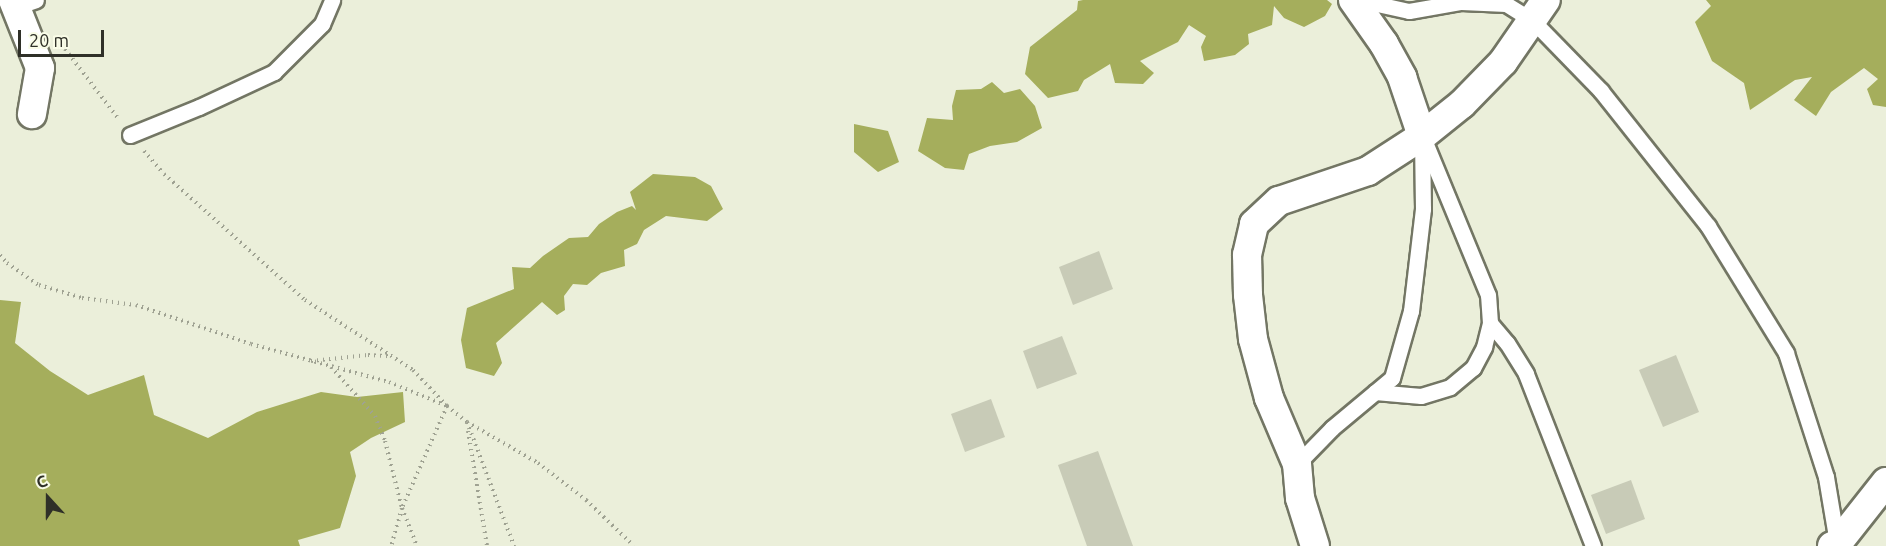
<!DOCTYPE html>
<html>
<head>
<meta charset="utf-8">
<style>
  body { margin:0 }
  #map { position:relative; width:1886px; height:546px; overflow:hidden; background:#ebefda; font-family:Ubuntu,sans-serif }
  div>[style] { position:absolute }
  .forest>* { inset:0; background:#a5ae5c }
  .building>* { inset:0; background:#c8cbb7 }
  .path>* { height:4px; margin-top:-2px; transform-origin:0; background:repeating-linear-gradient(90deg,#9fa292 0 1.5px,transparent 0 6px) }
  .roads { filter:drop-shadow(2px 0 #737664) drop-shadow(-2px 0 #737664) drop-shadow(0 2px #737664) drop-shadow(0 -2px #737664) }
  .service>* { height:15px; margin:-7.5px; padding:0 7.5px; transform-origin:7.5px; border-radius:7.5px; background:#fff }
  .minor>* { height:28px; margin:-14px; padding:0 14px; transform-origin:14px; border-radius:14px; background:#fff }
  span { translate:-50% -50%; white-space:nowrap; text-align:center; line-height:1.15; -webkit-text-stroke:6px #f9fce7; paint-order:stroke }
  .north { position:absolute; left:18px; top:468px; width:60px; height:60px; -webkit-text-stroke:4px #f9fce7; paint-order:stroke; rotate:339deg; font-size:16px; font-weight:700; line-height:24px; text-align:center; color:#2f3028 }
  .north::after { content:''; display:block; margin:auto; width:21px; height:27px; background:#2f3028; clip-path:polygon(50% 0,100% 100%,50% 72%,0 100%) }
  .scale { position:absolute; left:18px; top:30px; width:86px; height:27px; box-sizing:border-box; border:3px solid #2f3028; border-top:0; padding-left:8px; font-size:18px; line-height:21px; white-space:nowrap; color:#2f3028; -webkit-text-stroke:4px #f9fce7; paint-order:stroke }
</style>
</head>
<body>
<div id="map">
  <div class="forest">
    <i style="clip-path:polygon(1083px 0,1327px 0,1332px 4px,1325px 16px,1304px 27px,1284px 18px,1274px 6px,1272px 25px,1248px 34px,1249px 44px,1235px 55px,1204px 61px,1201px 47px,1206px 36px,1189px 25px,1178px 42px,1140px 61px,1154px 73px,1143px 84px,1115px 83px,1110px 64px,1084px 80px,1078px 91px,1048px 98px,1025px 74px,1030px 47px,1077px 10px,1078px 1px)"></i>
    <i style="clip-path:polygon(1706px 0,1886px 0,1886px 107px,1873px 105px,1867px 89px,1878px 79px,1864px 68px,1831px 92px,1816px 116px,1794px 100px,1812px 77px,1795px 80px,1750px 110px,1744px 83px,1712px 61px,1695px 22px,1711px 6px)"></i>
    <i style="clip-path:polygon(992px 82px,1004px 93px,1020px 89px,1035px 106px,1042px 128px,1017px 142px,990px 146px,969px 154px,964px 170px,945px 168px,918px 151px,927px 118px,953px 120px,952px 106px,956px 90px,981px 89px)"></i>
    <i style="clip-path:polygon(854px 124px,888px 131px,899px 162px,878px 172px,854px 152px)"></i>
    <i style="clip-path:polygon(653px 174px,695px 177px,711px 186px,723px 209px,707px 221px,666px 216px,644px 230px,637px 244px,624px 250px,625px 266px,601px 273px,587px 285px,573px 284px,564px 296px,565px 310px,557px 315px,542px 302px,496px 343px,502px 363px,494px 376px,466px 368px,461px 340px,467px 308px,514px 289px,512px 267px,530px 268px,543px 256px,569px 238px,588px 237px,599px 224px,617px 212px,632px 206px,636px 210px,630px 192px)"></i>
    <i style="clip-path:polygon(0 300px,21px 302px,15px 343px,50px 371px,88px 395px,144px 375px,154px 415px,208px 438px,257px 412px,321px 392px,357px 397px,403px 392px,405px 422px,371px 438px,350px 452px,356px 476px,340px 528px,298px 540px,300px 546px,0 546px)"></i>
  </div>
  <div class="building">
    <i style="clip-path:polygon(1099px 251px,1113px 289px,1073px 305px,1059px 267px)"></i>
    <i style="clip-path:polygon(1062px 336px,1077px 374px,1037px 389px,1023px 351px)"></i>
    <i style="clip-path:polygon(1676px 355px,1699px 412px,1663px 427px,1639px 370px)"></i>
    <i style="clip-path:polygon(991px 399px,1005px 437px,965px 452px,951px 414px)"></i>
    <i style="clip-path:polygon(1098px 451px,1133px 546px,1087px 546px,1058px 465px)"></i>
    <i style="clip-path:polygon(1631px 480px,1645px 519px,1606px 534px,1591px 495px)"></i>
  </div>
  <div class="path">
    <i style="left:65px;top:49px;width:86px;rotate:52.6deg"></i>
    <i style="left:144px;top:151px;width:30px;rotate:49deg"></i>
    <i style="left:164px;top:174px;width:189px;rotate:41.8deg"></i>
    <i style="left:305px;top:300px;width:129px;rotate:32.9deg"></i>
    <i style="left:413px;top:370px;width:50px;rotate:46.6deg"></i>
    <i style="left:447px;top:406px;width:26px;rotate:39deg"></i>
    <i style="left:467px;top:422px;width:82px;rotate:30deg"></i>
    <i style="left:538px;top:463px;width:61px;rotate:37.6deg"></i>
    <i style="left:586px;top:500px;width:66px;rotate:43.8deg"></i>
    <i style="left:0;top:255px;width:11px;rotate:49deg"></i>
    <i style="left:7px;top:263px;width:39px;rotate:35deg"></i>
    <i style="left:39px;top:285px;width:45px;rotate:16.8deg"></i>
    <i style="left:82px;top:298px;width:54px;rotate:7.4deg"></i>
    <i style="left:136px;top:305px;width:121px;rotate:18.7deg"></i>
    <i style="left:251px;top:344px;width:143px;rotate:15.4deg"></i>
    <i style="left:389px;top:382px;width:63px;rotate:22.5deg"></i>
    <i style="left:447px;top:406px;width:111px;rotate:113.8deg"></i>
    <i style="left:402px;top:508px;width:40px;rotate:106deg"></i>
    <i style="left:311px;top:361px;width:57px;rotate:-6deg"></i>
    <i style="left:368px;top:355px;width:22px;rotate:3deg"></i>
    <i style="left:331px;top:367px;width:66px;rotate:48.1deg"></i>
    <i style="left:375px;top:416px;width:27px;rotate:68deg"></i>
    <i style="left:385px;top:441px;width:69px;rotate:75.8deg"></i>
    <i style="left:402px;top:508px;width:41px;rotate:68.5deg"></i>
    <i style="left:467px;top:422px;width:133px;rotate:69.2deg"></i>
    <i style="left:468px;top:431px;width:117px;rotate:80.6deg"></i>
  </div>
  <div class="roads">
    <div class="service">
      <i style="left:1359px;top:0;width:51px;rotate:12.4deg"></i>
      <i style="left:1409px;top:11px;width:53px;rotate:-9.8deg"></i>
      <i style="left:1461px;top:2px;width:45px;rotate:2.5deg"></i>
      <i style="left:1506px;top:4px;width:31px;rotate:32deg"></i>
      <i style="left:1532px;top:20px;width:99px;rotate:45.8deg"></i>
      <i style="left:1601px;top:91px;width:172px;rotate:51.6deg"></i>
      <i style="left:1708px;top:226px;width:149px;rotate:58.4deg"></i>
      <i style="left:1786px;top:353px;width:130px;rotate:72.1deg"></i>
      <i style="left:1826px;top:477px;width:67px;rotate:80.5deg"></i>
      <i style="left:16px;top:7px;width:21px;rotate:-19deg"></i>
      <i style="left:130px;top:135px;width:74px;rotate:-22.1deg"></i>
      <i style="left:199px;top:107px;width:83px;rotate:-25deg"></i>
      <i style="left:274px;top:72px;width:68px;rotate:-45deg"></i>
      <i style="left:322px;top:24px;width:26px;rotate:-67deg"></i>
      <i style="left:1490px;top:323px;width:26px;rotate:50deg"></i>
      <i style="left:1507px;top:343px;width:36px;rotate:58deg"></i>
      <i style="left:1526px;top:374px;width:185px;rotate:68.7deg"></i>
      <i style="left:1375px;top:392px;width:46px;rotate:5deg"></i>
      <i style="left:1421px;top:396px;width:30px;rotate:-17deg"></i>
      <i style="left:1450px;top:387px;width:30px;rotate:-40deg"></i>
      <i style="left:1473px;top:368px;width:24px;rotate:-62deg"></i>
      <i style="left:1484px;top:347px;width:25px;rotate:-76deg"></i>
      <i style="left:1490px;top:323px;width:28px;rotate:-94deg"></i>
      <i style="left:1488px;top:295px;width:165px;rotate:-112.4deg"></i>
      <i style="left:1297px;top:464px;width:50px;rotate:-45.8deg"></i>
      <i style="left:1332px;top:428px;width:78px;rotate:-39.8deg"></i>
      <i style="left:1392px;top:378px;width:70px;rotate:-74.2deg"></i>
      <i style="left:1411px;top:311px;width:103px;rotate:-83.3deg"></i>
      <i style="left:1423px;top:209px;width:73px;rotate:-90.8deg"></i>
    </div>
    <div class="minor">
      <i style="left:13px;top:0;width:73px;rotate:68.3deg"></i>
      <i style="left:40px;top:68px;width:47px;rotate:99.9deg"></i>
      <i style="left:1353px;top:0;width:54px;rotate:54.8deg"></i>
      <i style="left:1384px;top:44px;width:38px;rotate:61deg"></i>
      <i style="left:1402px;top:77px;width:62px;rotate:71.3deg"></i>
      <i style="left:1315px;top:546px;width:50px;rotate:-107.4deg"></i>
      <i style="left:1300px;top:498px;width:34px;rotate:-95deg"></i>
      <i style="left:1297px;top:464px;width:72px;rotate:-113deg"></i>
      <i style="left:1269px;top:398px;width:61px;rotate:-105.2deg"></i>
      <i style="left:1253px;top:339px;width:44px;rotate:-96.5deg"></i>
      <i style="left:1248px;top:295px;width:40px;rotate:-91.4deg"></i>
      <i style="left:1247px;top:255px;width:32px;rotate:-77deg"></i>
      <i style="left:1254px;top:224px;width:34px;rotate:-43deg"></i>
      <i style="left:1279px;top:201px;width:94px;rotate:-18.6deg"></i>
      <i style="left:1368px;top:171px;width:64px;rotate:-32.9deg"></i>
      <i style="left:1422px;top:136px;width:51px;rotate:-38.7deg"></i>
      <i style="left:1462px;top:104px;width:59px;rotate:-45.7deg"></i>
      <i style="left:1503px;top:62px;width:75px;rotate:-55.3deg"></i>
      <i style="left:1832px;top:546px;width:5px;rotate:-22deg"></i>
      <i style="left:1837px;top:544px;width:79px;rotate:-51.7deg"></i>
    </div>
  </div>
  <div class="north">С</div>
  <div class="scale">20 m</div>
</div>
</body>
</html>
